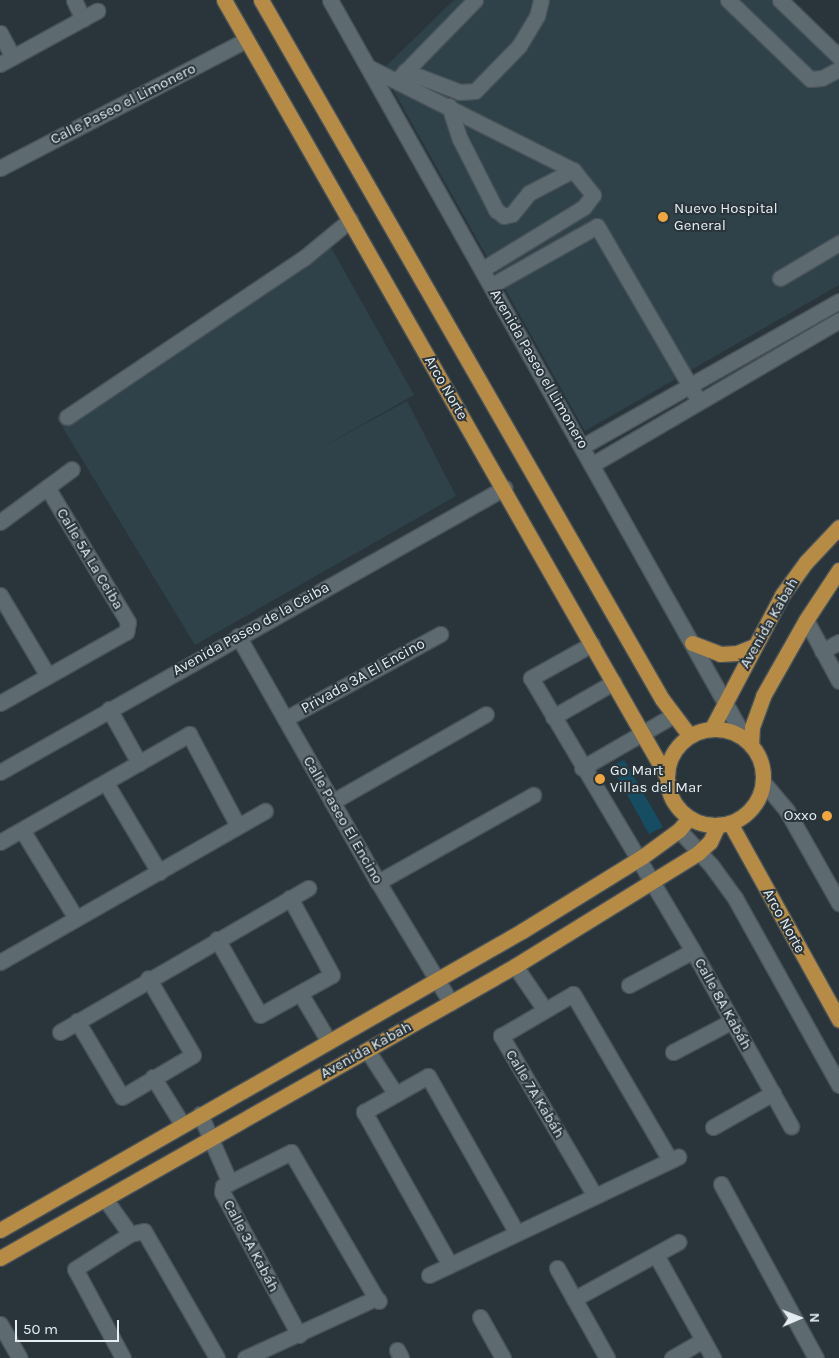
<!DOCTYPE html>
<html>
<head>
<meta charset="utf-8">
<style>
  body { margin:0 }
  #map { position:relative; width:839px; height:1358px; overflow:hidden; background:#29353b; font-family:Karla,sans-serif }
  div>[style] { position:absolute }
  .built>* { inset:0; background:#2f424a }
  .building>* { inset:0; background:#164d63 }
  .roads { filter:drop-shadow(1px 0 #485258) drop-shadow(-1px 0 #485258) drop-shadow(0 1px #485258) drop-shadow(0 -1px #485258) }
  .minor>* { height:15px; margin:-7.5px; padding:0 7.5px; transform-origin:7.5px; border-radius:7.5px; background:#5d6a70 }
  .major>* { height:15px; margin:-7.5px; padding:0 7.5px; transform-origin:7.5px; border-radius:7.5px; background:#b68b45 }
  .major>.ring { margin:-7.5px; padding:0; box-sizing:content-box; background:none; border:15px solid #b68b45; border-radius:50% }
  .dots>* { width:14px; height:14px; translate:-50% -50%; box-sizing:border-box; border:2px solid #29353b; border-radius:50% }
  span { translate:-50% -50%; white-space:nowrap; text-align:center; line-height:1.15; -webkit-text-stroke:4px #29353b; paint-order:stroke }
  .street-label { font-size:15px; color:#e6edf1 }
  .poi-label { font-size:15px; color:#e6edf1 }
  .left { translate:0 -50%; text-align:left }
  .right { translate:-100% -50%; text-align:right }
  .north { position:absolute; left:774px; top:1293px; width:50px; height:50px; -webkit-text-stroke:4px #29353b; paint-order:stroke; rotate:89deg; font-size:14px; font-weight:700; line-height:20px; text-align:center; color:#e6edf1 }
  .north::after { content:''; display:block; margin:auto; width:18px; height:22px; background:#e6edf1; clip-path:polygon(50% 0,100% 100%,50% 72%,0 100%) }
  .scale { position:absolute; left:15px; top:1320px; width:104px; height:22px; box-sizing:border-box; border:2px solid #e6edf1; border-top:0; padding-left:6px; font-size:15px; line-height:18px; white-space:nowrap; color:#e6edf1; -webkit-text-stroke:4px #29353b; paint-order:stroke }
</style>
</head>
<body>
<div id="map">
  <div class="built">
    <i style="clip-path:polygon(454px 0,791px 0,839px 49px,839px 285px,585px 431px,382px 70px)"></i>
    <i style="clip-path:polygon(324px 235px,414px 395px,319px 449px,407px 401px,456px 496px,195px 645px,57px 418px)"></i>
  </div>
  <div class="building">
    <i style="clip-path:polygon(624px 760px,663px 827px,649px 834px,611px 766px)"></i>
  </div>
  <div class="roads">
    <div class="minor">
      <i style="left:74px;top:0;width:21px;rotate:65deg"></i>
      <i style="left:330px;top:0;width:849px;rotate:60.66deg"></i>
      <i style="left:728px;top:0;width:114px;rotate:43.9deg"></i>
      <i style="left:810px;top:79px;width:12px;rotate:-5deg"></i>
      <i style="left:822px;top:78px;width:19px;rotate:-28deg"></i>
      <i style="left:780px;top:0;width:82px;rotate:44deg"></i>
      <i style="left:0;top:33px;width:27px;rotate:62deg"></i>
      <i style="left:0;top:64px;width:111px;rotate:-28.7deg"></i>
      <i style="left:368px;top:67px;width:229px;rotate:26.7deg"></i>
      <i style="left:573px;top:170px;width:32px;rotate:51deg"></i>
      <i style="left:593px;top:195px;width:15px;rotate:127deg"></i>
      <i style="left:584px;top:207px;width:119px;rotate:148.5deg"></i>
      <i style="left:405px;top:71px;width:59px;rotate:20.9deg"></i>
      <i style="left:460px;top:92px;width:15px;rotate:-4deg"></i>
      <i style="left:475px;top:91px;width:63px;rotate:-45.6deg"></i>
      <i style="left:519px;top:46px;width:35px;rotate:-59deg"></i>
      <i style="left:537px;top:16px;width:16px;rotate:-76deg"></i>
      <i style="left:399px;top:78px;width:109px;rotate:-45.7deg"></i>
      <i style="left:449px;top:106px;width:35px;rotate:72deg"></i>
      <i style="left:460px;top:139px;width:80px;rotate:63.1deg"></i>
      <i style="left:496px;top:210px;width:10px;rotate:37deg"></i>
      <i style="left:504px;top:216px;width:8px;rotate:-14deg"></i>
      <i style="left:512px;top:214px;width:27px;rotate:-51deg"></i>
      <i style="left:529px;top:193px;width:50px;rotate:-27.6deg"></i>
      <i style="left:0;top:168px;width:277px;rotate:-27.5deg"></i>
      <i style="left:780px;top:278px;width:69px;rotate:-30.7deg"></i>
      <i style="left:492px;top:285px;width:120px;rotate:-29.3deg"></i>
      <i style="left:597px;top:226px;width:203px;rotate:59.8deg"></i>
      <i style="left:67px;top:417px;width:285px;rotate:-33.9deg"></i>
      <i style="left:304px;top:258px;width:60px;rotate:-39.6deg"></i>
      <i style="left:583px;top:446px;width:294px;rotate:-29.5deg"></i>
      <i style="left:593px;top:464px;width:285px;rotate:-30.3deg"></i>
      <i style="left:0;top:522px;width:89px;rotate:-36.4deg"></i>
      <i style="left:0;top:595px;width:94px;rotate:59.3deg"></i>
      <i style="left:806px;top:620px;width:69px;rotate:61.6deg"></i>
      <i style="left:238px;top:636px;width:283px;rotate:60.4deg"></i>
      <i style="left:378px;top:882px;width:141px;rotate:58.9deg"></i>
      <i style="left:592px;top:644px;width:70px;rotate:150.9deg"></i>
      <i style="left:531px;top:678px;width:317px;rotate:59.3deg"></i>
      <i style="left:693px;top:951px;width:201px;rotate:60.8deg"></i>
      <i style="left:822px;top:651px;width:19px;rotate:-28deg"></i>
      <i style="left:0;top:703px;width:145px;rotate:-29.4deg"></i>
      <i style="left:126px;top:632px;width:10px;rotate:-79deg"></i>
      <i style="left:128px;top:622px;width:157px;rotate:-121deg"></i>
      <i style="left:109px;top:709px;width:62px;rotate:60.9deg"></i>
      <i style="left:553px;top:717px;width:70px;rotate:-29.8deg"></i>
      <i style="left:285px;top:719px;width:177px;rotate:-28.7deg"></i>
      <i style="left:582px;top:768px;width:104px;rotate:-30deg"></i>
      <i style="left:0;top:772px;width:579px;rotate:-29.4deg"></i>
      <i style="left:763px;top:782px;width:38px;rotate:50deg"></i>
      <i style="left:787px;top:811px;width:106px;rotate:60.5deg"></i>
      <i style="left:106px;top:783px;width:104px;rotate:59.2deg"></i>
      <i style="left:332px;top:802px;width:177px;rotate:-29.7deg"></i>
      <i style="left:22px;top:830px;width:103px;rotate:58.5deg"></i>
      <i style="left:679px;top:830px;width:47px;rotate:47.6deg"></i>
      <i style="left:711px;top:865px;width:41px;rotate:54deg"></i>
      <i style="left:735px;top:898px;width:214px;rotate:60.9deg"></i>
      <i style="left:0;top:842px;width:218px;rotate:-29.7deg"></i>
      <i style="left:189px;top:734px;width:104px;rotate:62deg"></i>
      <i style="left:378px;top:882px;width:178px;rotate:-29.3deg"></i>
      <i style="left:217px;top:939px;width:87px;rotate:60.5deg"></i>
      <i style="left:260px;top:1015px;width:82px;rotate:-29.1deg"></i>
      <i style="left:332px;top:975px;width:88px;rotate:-118.6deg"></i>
      <i style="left:0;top:962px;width:305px;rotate:-29.7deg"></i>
      <i style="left:515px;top:966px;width:53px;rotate:55.7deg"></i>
      <i style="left:629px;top:985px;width:72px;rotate:-28deg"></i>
      <i style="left:300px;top:993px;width:55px;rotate:59.2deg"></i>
      <i style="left:77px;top:1021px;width:88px;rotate:59.4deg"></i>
      <i style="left:122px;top:1097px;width:82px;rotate:-30.6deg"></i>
      <i style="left:193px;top:1055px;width:89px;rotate:-120.3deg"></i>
      <i style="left:60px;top:1032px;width:287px;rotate:-30.1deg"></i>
      <i style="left:367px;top:1050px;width:51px;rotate:56.9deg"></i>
      <i style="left:673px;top:1052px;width:67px;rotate:-27.7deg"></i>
      <i style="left:153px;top:1077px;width:55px;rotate:58.3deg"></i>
      <i style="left:200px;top:1114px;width:75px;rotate:66.5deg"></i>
      <i style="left:713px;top:1127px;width:69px;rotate:-29.5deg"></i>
      <i style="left:721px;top:1184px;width:198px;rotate:61.4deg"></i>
      <i style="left:595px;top:1196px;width:186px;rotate:-120.4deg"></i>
      <i style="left:501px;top:1036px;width:83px;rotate:-30.3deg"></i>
      <i style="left:573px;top:994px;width:192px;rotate:59.7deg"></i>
      <i style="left:105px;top:1199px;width:43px;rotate:54.5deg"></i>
      <i style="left:656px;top:1255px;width:118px;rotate:61deg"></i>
      <i style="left:450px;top:1265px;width:176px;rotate:-119.3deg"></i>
      <i style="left:364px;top:1112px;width:73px;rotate:-29.4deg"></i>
      <i style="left:428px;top:1076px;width:180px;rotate:60.5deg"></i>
      <i style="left:557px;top:1268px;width:103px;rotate:60.9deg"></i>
      <i style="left:429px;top:1275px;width:276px;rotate:-25.4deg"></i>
      <i style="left:574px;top:1299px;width:119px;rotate:-28.7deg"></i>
      <i style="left:480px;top:1317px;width:47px;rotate:60.7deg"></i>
      <i style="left:0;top:1324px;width:39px;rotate:60deg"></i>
      <i style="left:299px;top:1335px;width:162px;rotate:-118.3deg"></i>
      <i style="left:222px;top:1192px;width:6px;rotate:-81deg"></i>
      <i style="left:223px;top:1186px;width:76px;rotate:-26.6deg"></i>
      <i style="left:291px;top:1152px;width:169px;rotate:59.8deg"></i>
      <i style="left:397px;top:1350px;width:9px;rotate:63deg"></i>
      <i style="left:123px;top:1358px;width:101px;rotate:-118.3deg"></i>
      <i style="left:75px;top:1269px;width:65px;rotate:-32.5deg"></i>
      <i style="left:130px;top:1234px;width:14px;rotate:-12deg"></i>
      <i style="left:144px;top:1231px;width:146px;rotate:60.1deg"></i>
      <i style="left:245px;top:1358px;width:144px;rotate:-24.6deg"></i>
      <i style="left:376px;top:1298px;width:4px;rotate:45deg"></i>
      <i style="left:672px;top:1358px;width:36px;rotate:-30deg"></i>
    </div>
    <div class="major">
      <i style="left:224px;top:0;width:894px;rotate:60.31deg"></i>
      <i style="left:261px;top:0;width:806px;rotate:60.16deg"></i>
      <i style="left:662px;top:699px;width:46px;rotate:52.9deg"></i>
      <i style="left:692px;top:643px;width:30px;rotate:21deg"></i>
      <i style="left:720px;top:654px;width:17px;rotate:-3deg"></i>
      <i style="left:737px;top:653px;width:18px;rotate:-22deg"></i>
      <i style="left:712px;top:728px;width:150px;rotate:-62.2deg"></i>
      <i style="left:782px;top:595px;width:41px;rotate:-54deg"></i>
      <i style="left:806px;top:562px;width:48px;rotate:-46.7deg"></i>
      <i class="ring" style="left:667px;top:729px;width:81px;height:81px"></i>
      <i style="left:751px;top:745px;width:18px;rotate:-87deg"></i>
      <i style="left:752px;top:727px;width:33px;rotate:-70deg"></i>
      <i style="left:763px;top:696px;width:87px;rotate:-60.5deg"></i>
      <i style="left:806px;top:620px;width:60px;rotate:-56.6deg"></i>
      <i style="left:730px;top:823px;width:225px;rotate:61deg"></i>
      <i style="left:0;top:1230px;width:602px;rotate:-29.8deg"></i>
      <i style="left:522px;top:931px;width:141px;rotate:-31.7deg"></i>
      <i style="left:642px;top:857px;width:46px;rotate:-36.1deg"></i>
      <i style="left:679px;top:830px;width:16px;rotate:-50deg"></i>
      <i style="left:0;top:1258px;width:592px;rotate:-29.55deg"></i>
      <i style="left:515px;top:966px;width:215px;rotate:-31.7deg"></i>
      <i style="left:698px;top:853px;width:16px;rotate:-43deg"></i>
      <i style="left:710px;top:842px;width:19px;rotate:-65deg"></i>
    </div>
  </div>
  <div class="dots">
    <i style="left:663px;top:217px;background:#f0a63f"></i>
    <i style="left:600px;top:779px;background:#f0a63f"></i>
    <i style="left:827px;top:816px;background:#f0a63f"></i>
  </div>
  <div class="street-label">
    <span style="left:123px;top:104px;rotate:-27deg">Calle Paseo el Limonero</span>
    <span style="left:539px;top:369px;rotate:60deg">Avenida Paseo el Limonero</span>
    <span style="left:446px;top:388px;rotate:60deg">Arco Norte</span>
    <span style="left:90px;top:559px;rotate:59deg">Calle 5A La Ceiba</span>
    <span style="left:769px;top:623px;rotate:-60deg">Avenida Kabah</span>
    <span style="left:251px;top:629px;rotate:-29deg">Avenida Paseo de la Ceiba</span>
    <span style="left:363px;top:676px;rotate:-29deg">Privada 3A El Encino</span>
    <span style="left:343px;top:820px;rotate:60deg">Calle Paseo El Encino</span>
    <span style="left:784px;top:921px;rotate:61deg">Arco Norte</span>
    <span style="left:723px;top:1004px;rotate:61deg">Calle 8A Kabáh</span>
    <span style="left:366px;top:1050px;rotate:-29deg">Avenida Kabah</span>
    <span style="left:535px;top:1094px;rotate:59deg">Calle 7A Kabáh</span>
    <span style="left:251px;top:1246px;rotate:62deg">Calle 3A Kabáh</span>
  </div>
  <div class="poi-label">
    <span class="left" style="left:674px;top:217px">Nuevo Hospital<br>General</span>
    <span class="left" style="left:610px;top:779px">Go Mart<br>Villas del Mar</span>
    <span class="right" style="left:817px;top:816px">Oxxo</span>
  </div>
  <div class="north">N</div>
  <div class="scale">50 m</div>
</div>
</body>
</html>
